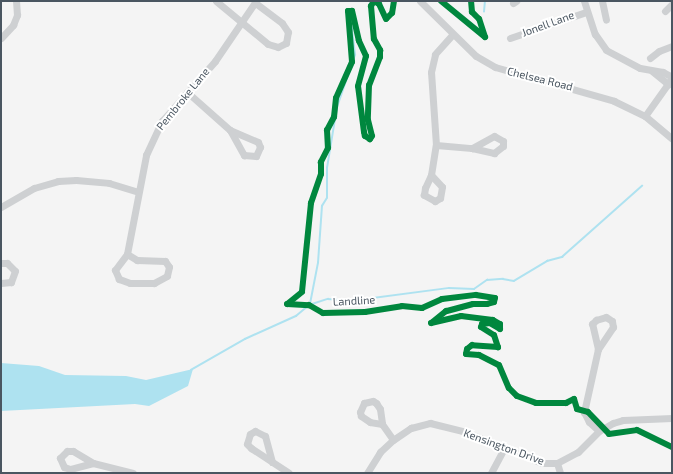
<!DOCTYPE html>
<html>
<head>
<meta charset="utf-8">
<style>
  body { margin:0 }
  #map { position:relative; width:673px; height:474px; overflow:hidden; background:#f4f4f4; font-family:"Exo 2",sans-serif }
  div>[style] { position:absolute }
  .water>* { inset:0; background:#aee2f0 }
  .stream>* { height:1.5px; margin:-0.75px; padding:0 0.75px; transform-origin:0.75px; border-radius:0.75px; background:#aee2f0 }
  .minor>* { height:7px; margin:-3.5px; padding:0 3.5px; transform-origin:3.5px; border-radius:3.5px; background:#ced0d2 }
  .cycleway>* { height:6px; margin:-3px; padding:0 3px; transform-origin:3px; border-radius:3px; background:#00873e }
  span { translate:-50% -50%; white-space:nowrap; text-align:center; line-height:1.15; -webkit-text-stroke:4px #fff; paint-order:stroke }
  .street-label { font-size:11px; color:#4a5661 }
  .frame { position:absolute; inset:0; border:2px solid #4a5661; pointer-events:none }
</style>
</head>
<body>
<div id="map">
  <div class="water">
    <i style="clip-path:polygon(1px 363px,39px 366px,65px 375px,126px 376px,146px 380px,193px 369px,188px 386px,149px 406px,135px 404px,1px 411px)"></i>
  </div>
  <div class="stream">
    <i style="left:484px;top:12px;width:11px;rotate:-85deg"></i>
    <i style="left:310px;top:304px;width:42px;rotate:-79deg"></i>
    <i style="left:318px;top:263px;width:57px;rotate:-86deg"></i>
    <i style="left:322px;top:206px;width:9px;rotate:-58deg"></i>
    <i style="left:327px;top:198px;width:30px;rotate:-90deg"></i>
    <i style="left:327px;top:168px;width:62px;rotate:-80.7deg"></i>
    <i style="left:337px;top:107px;width:55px;rotate:-70.9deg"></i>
    <i style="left:355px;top:55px;width:42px;rotate:-96.8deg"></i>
    <i style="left:191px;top:370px;width:62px;rotate:-29.9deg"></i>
    <i style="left:245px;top:339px;width:56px;rotate:-24.3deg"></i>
    <i style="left:296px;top:316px;width:17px;rotate:-40deg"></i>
    <i style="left:309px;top:305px;width:20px;rotate:-18deg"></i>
    <i style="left:328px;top:299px;width:22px;rotate:5deg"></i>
    <i style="left:350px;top:301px;width:100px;rotate:-7.5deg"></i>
    <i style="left:449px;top:288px;width:25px;rotate:2deg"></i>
    <i style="left:474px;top:289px;width:16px;rotate:-35deg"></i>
    <i style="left:487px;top:280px;width:16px;rotate:-4deg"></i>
    <i style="left:503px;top:279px;width:11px;rotate:10deg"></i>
    <i style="left:514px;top:281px;width:39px;rotate:-31deg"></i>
    <i style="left:547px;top:261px;width:16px;rotate:-15deg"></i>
    <i style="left:562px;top:257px;width:107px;rotate:-41.6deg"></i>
  </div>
  <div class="minor">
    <i style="left:216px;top:1px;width:67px;rotate:39.6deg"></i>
    <i style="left:268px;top:44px;width:10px;rotate:17deg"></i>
    <i style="left:278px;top:47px;width:9px;rotate:-27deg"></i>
    <i style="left:286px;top:43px;width:11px;rotate:-80deg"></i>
    <i style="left:288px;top:32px;width:11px;rotate:-124deg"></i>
    <i style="left:282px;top:23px;width:34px;rotate:-143deg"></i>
    <i style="left:420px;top:1px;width:78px;rotate:44.5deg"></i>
    <i style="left:476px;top:56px;width:22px;rotate:30deg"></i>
    <i style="left:495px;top:67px;width:124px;rotate:15.9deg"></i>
    <i style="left:614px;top:101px;width:34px;rotate:26deg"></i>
    <i style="left:645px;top:116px;width:35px;rotate:40deg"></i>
    <i style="left:584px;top:1px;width:35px;rotate:72deg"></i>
    <i style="left:595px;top:34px;width:19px;rotate:55deg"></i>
    <i style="left:606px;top:50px;width:38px;rotate:28deg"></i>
    <i style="left:640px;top:68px;width:23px;rotate:10deg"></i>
    <i style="left:663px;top:72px;width:10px;rotate:29deg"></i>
    <i style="left:602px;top:1px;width:19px;rotate:78deg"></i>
    <i style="left:513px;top:3px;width:4px;rotate:-34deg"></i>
    <i style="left:665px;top:11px;width:10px;rotate:-45deg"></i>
    <i style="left:1px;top:38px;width:18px;rotate:-47deg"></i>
    <i style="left:13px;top:25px;width:11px;rotate:-68deg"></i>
    <i style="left:17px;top:15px;width:14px;rotate:-94deg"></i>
    <i style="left:510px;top:38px;width:80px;rotate:-18.9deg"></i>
    <i style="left:650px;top:58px;width:11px;rotate:-38deg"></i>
    <i style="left:659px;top:51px;width:14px;rotate:-21deg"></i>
    <i style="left:652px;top:71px;width:21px;rotate:39deg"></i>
    <i style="left:187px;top:92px;width:57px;rotate:41.5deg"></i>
    <i style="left:230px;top:130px;width:29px;rotate:61deg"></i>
    <i style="left:244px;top:155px;width:12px;rotate:5deg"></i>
    <i style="left:256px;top:156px;width:10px;rotate:-66deg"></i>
    <i style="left:260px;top:147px;width:5px;rotate:-112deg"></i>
    <i style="left:258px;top:142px;width:30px;rotate:-157deg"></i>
    <i style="left:645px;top:116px;width:47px;rotate:-54.6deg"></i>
    <i style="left:436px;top:145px;width:36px;rotate:5deg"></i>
    <i style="left:472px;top:148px;width:23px;rotate:13deg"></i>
    <i style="left:494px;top:153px;width:11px;rotate:-38deg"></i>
    <i style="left:503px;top:146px;width:5px;rotate:-90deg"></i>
    <i style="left:503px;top:141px;width:10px;rotate:-151deg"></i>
    <i style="left:494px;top:136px;width:25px;rotate:151deg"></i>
    <i style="left:431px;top:175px;width:16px;rotate:47deg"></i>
    <i style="left:442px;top:187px;width:11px;rotate:100deg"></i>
    <i style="left:440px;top:198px;width:6px;rotate:149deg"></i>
    <i style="left:435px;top:201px;width:13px;rotate:-151deg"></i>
    <i style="left:424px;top:195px;width:7px;rotate:-82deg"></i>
    <i style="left:425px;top:188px;width:14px;rotate:-65deg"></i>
    <i style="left:431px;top:175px;width:30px;rotate:-81deg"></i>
    <i style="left:436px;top:145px;width:73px;rotate:-93.9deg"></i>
    <i style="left:431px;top:72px;width:18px;rotate:-77deg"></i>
    <i style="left:435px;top:54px;width:25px;rotate:-48deg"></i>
    <i style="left:1px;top:207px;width:38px;rotate:-30deg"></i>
    <i style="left:34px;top:188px;width:25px;rotate:-16deg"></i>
    <i style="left:58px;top:181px;width:18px;rotate:-3deg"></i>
    <i style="left:76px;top:180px;width:33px;rotate:5deg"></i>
    <i style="left:109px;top:183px;width:30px;rotate:17deg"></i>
    <i style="left:127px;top:254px;width:12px;rotate:31deg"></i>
    <i style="left:137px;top:260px;width:28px;rotate:2deg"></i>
    <i style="left:165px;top:261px;width:7px;rotate:56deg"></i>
    <i style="left:169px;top:267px;width:9px;rotate:103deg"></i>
    <i style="left:167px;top:276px;width:15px;rotate:152deg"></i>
    <i style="left:154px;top:283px;width:24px;rotate:180deg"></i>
    <i style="left:130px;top:283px;width:12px;rotate:-160deg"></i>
    <i style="left:119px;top:279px;width:10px;rotate:-114deg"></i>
    <i style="left:115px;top:270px;width:20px;rotate:-53deg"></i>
    <i style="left:127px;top:254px;width:101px;rotate:-79.1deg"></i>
    <i style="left:146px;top:155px;width:38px;rotate:-65deg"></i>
    <i style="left:162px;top:121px;width:80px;rotate:-48.5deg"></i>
    <i style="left:215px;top:61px;width:73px;rotate:-55.7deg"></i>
    <i style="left:1px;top:263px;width:6px"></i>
    <i style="left:7px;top:263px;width:11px;rotate:45deg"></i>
    <i style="left:15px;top:271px;width:12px;rotate:110deg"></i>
    <i style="left:11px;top:282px;width:10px;rotate:174deg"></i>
    <i style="left:598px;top:349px;width:26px;rotate:-103deg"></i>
    <i style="left:592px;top:324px;width:6px;rotate:-45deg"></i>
    <i style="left:596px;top:320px;width:10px;rotate:-17deg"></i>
    <i style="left:606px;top:317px;width:7px;rotate:34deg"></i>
    <i style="left:612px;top:321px;width:6px;rotate:81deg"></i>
    <i style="left:613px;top:327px;width:27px;rotate:124deg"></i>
    <i style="left:598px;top:349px;width:65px;rotate:102.5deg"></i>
    <i style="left:584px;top:412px;width:11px;rotate:63deg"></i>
    <i style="left:589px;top:422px;width:13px;rotate:42deg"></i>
    <i style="left:382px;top:424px;width:12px;rotate:-171deg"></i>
    <i style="left:370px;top:422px;width:11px;rotate:-146deg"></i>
    <i style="left:361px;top:416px;width:4px;rotate:-104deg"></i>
    <i style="left:360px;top:412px;width:10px;rotate:-66deg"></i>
    <i style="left:364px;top:403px;width:9px;rotate:-13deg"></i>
    <i style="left:373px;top:401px;width:4px;rotate:34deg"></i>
    <i style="left:376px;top:403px;width:7px;rotate:56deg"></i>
    <i style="left:380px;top:409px;width:15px;rotate:82deg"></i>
    <i style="left:382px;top:424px;width:19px;rotate:55deg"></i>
    <i style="left:272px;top:462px;width:27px;rotate:-105deg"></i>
    <i style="left:265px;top:436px;width:11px;rotate:-153deg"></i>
    <i style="left:255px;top:431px;width:6px;rotate:149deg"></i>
    <i style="left:250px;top:434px;width:10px;rotate:107deg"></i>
    <i style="left:247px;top:444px;width:6px;rotate:45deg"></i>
    <i style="left:251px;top:448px;width:45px;rotate:33.3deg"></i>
    <i style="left:93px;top:463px;width:24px;rotate:165deg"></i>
    <i style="left:70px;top:469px;width:6px;rotate:-162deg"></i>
    <i style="left:64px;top:467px;width:10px;rotate:-114deg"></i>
    <i style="left:60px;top:458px;width:10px;rotate:-45deg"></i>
    <i style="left:67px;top:451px;width:6px"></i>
    <i style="left:73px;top:451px;width:23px;rotate:31deg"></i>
    <i style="left:93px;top:463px;width:41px;rotate:14deg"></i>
    <i style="left:557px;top:463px;width:10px;rotate:73deg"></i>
    <i style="left:367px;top:473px;width:25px;rotate:-58deg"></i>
    <i style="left:380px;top:452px;width:18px;rotate:-43deg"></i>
    <i style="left:393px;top:440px;width:22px;rotate:-34deg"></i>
    <i style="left:411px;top:428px;width:20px;rotate:-15deg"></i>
    <i style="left:430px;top:423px;width:36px;rotate:14deg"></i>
    <i style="left:465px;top:432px;width:83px;rotate:21.9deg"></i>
    <i style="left:542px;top:463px;width:15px"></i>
    <i style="left:557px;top:463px;width:24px;rotate:-28deg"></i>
    <i style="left:578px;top:452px;width:30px;rotate:-45deg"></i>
    <i style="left:599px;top:431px;width:16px;rotate:-30deg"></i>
    <i style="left:613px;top:423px;width:10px;rotate:-17deg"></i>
    <i style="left:623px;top:420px;width:49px;rotate:-2.3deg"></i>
    <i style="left:491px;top:473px;width:27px;rotate:-62deg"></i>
  </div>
  <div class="cycleway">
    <i style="left:394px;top:1px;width:12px;rotate:99deg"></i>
    <i style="left:392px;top:13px;width:8px;rotate:135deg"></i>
    <i style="left:386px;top:19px;width:17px;rotate:-115deg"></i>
    <i style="left:379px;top:4px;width:6px;rotate:-149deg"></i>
    <i style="left:374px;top:1px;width:6px;rotate:121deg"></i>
    <i style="left:371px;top:6px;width:33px;rotate:85deg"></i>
    <i style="left:374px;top:39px;width:13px;rotate:61deg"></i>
    <i style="left:380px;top:50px;width:7px;rotate:90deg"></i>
    <i style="left:380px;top:57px;width:30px;rotate:111deg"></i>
    <i style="left:369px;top:85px;width:35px;rotate:92deg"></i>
    <i style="left:368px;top:120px;width:16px;rotate:76deg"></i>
    <i style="left:372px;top:136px;width:4px;rotate:124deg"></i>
    <i style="left:370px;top:139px;width:6px;rotate:-149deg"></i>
    <i style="left:365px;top:136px;width:4px;rotate:-104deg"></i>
    <i style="left:364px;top:132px;width:46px;rotate:-97.4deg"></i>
    <i style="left:358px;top:86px;width:31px;rotate:-75deg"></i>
    <i style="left:366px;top:56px;width:17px;rotate:-115deg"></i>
    <i style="left:359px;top:41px;width:31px;rotate:-103deg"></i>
    <i style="left:352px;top:11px;width:4px;rotate:180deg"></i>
    <i style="left:348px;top:11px;width:51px;rotate:85.5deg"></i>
    <i style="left:352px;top:62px;width:39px;rotate:114deg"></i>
    <i style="left:336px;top:98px;width:19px;rotate:96deg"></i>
    <i style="left:334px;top:117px;width:15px;rotate:118deg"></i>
    <i style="left:327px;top:130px;width:18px;rotate:87deg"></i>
    <i style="left:328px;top:148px;width:16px;rotate:117deg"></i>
    <i style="left:321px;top:162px;width:12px;rotate:90deg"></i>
    <i style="left:321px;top:174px;width:31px;rotate:109deg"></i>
    <i style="left:311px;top:203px;width:89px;rotate:95.8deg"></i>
    <i style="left:302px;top:292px;width:19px;rotate:141deg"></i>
    <i style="left:287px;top:304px;width:22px;rotate:3deg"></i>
    <i style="left:309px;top:305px;width:16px;rotate:30deg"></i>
    <i style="left:323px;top:313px;width:42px;rotate:-1.4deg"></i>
    <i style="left:365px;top:312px;width:37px;rotate:-9deg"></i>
    <i style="left:402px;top:306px;width:20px;rotate:6deg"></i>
    <i style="left:422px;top:308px;width:22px;rotate:-24deg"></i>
    <i style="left:442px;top:299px;width:34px;rotate:-7deg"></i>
    <i style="left:476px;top:295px;width:19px;rotate:9deg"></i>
    <i style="left:495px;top:298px;width:4px;rotate:104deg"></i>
    <i style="left:494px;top:302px;width:7px;rotate:164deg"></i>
    <i style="left:487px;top:304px;width:14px;rotate:180deg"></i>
    <i style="left:473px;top:304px;width:28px;rotate:165deg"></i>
    <i style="left:446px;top:311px;width:19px;rotate:141deg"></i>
    <i style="left:431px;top:323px;width:31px;rotate:-13deg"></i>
    <i style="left:461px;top:316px;width:32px;rotate:7deg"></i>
    <i style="left:493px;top:320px;width:8px;rotate:30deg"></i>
    <i style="left:500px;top:324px;width:5px;rotate:90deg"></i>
    <i style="left:500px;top:329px;width:12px;rotate:-149deg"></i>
    <i style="left:490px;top:323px;width:8px;rotate:173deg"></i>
    <i style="left:482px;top:324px;width:3px;rotate:108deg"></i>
    <i style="left:481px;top:327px;width:15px;rotate:32deg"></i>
    <i style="left:494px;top:335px;width:13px;rotate:72deg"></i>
    <i style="left:498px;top:347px;width:26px;rotate:-176deg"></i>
    <i style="left:472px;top:345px;width:6px;rotate:141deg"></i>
    <i style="left:467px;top:349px;width:5px;rotate:101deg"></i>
    <i style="left:466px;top:354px;width:13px;rotate:4deg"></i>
    <i style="left:479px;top:355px;width:22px;rotate:27deg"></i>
    <i style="left:499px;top:365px;width:25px;rotate:67deg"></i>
    <i style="left:509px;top:388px;width:11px;rotate:45deg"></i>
    <i style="left:517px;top:396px;width:20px;rotate:20deg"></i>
    <i style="left:536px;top:403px;width:30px"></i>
    <i style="left:566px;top:403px;width:9px;rotate:-27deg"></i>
    <i style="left:574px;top:399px;width:10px;rotate:73deg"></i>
    <i style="left:577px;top:409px;width:11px;rotate:15deg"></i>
    <i style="left:588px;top:412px;width:30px;rotate:46deg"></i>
    <i style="left:609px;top:434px;width:28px;rotate:-8deg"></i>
    <i style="left:637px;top:430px;width:39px;rotate:26deg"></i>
    <i style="left:441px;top:1px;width:57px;rotate:39.3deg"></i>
    <i style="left:485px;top:37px;width:19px;rotate:-108deg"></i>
    <i style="left:479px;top:19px;width:10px;rotate:-135deg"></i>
    <i style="left:472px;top:12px;width:11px;rotate:-95deg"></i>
  </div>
  <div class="street-label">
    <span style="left:548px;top:24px;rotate:-20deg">Jonell Lane</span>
    <span style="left:540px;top:79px;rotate:14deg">Chelsea Road</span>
    <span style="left:183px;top:99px;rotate:-51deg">Pembroke Lane</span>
    <span style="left:354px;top:301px;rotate:-3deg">Landline</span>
    <span style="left:504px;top:447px;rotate:20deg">Kensington Drive</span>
  </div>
  <div class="frame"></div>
</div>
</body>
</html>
